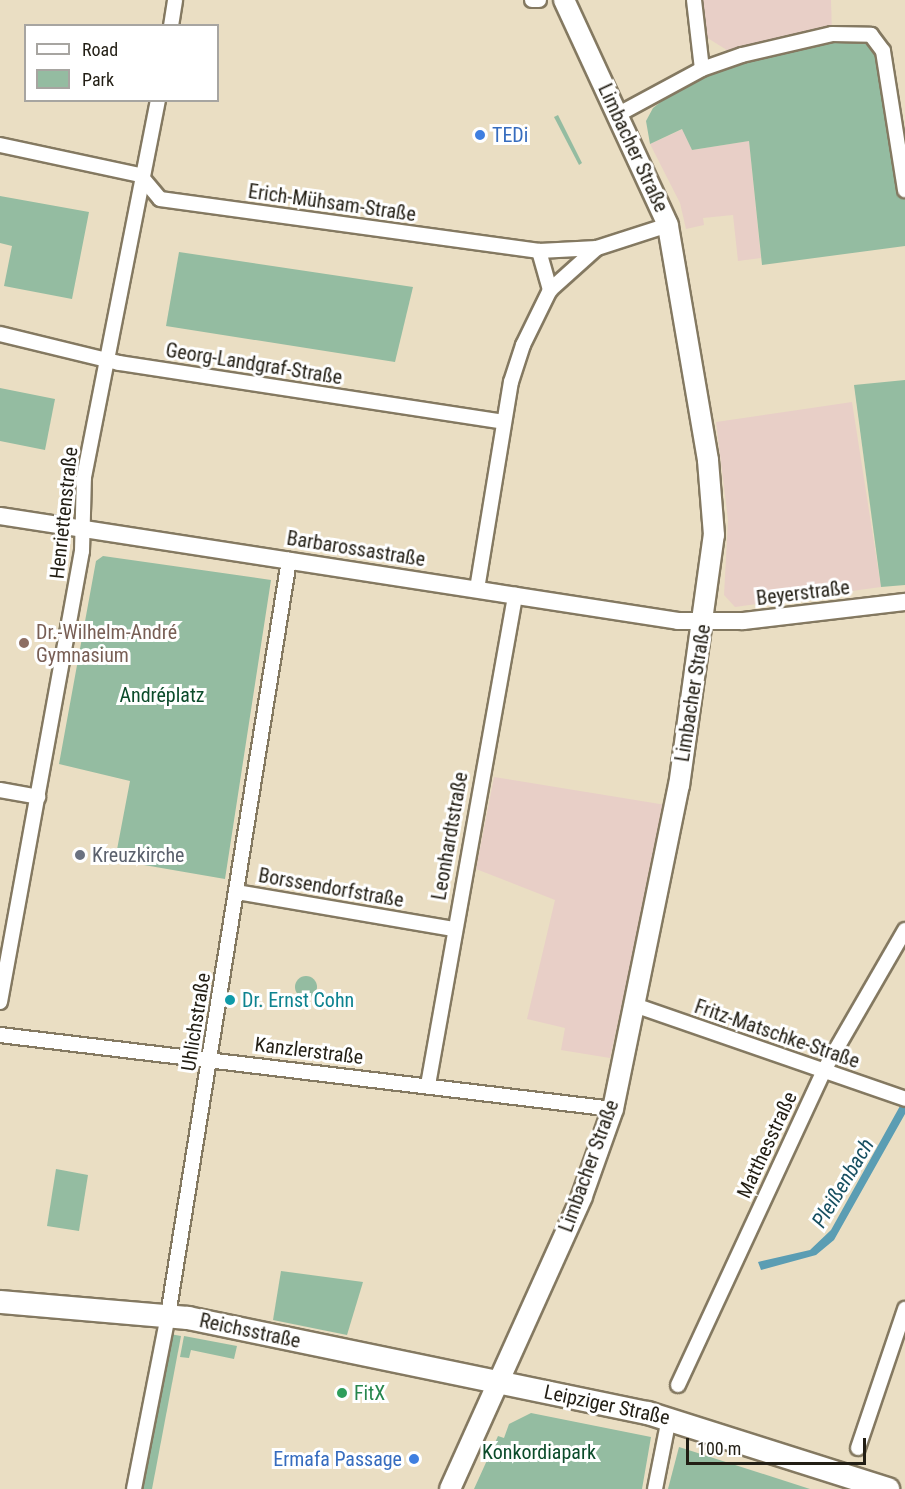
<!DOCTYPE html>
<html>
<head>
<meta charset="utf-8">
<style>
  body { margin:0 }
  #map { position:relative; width:905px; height:1489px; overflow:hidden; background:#eadec3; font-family:"Roboto Condensed",sans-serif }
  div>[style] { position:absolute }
  .commercial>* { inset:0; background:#e8cfc7 }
  .green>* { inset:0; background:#94bca1 }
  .round { border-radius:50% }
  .water>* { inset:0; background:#5b9db3 }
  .roads { filter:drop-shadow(2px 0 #847961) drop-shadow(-2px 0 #847961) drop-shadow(0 2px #847961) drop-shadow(0 -2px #847961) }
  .minor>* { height:14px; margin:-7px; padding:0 7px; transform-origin:7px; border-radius:7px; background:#fff }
  .tertiary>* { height:16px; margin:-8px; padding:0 8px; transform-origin:8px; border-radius:8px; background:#fff }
  .secondary>* { height:20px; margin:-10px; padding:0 10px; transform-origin:10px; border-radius:10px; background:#fff }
  .primary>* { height:22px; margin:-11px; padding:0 11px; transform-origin:11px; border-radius:11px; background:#fff }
  .dots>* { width:16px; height:16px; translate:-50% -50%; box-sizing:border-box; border:3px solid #fff; border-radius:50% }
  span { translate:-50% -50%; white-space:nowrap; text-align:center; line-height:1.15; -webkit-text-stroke:6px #fff; paint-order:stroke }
  .shop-label { font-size:20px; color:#366cbe }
  .left { translate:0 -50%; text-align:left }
  .right { translate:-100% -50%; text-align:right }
  .street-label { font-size:20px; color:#221e14 }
  .education-label { font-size:20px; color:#785e54 }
  .park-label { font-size:20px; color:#0b4b2a }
  .worship-label { font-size:20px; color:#5b616d }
  .culture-label { font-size:20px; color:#0d838f }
  .leisure-label { font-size:20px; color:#27864d }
  .water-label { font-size:21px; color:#174f60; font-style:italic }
  .legend { position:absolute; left:24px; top:24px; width:195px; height:78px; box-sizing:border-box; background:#fff; border:2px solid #a7a5a1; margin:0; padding:8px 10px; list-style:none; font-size:18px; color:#221e14 }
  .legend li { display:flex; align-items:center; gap:12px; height:30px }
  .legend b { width:30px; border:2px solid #a7a5a1 }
  .scale { position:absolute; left:686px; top:1438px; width:180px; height:27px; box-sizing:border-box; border:3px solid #221e14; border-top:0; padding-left:8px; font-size:18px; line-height:21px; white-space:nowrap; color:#221e14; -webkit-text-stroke:4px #fff; paint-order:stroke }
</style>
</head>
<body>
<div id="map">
  <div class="commercial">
    <i style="clip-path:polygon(699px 0,831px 0,832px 34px,730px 52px,706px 37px)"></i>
    <i style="clip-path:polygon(683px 129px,692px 150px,749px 141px,761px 258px,738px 261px,733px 215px,703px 218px,704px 225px,686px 229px,680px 203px,650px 144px)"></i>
    <i style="clip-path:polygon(852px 402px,881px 587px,735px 607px,724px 595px,728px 520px,716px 422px)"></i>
    <i style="clip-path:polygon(494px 777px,666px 805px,610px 1058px,561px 1050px,565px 1028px,527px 1019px,555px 900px,476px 869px)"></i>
  </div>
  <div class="green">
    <i style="clip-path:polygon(832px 34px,879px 40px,905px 190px,905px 246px,762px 265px,749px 141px,692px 150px,682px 129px,650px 144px,646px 121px,653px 108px,702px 69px)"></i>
    <i style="clip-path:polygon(558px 115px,582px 163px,579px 165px,554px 117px)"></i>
    <i style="clip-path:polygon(0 196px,89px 212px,72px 299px,4px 286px,12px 246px,0 243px)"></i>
    <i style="clip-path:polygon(179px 252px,413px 287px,395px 362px,166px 326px)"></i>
    <i style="clip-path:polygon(905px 380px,905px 585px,881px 587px,854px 385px)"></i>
    <i style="clip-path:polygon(0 388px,55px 399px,45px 450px,0 441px)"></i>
    <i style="clip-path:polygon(103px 556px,271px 580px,225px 879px,115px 860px,130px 781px,59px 764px,96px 561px)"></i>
    <i class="round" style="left:295px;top:976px;width:22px;height:22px"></i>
    <i style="clip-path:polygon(56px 1169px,88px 1175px,79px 1231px,47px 1226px)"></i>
    <i style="clip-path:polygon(281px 1271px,363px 1282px,347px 1335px,273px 1320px)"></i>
    <i style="clip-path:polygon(170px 1334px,181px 1336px,152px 1489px,142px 1489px)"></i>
    <i style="clip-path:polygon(184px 1336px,237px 1346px,234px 1359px,191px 1350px,189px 1358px,180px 1357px)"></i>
    <i style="clip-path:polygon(531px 1413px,651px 1437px,642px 1489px,474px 1489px,498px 1436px,504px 1438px,509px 1424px)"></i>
    <i style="clip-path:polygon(679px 1447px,810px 1489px,668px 1489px)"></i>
  </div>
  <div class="water">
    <i style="clip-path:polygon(905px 1097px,905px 1114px,834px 1240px,816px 1255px,761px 1270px,758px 1262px,810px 1250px,831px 1230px)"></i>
  </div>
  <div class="roads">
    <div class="minor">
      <i style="left:532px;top:0;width:7px"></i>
      <i style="left:694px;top:0;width:69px;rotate:83.4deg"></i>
      <i style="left:171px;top:26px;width:26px;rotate:-81deg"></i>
      <i style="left:617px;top:115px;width:97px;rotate:-28.4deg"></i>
      <i style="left:702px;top:69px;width:42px;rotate:-19.3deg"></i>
      <i style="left:742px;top:55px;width:92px;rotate:-13.1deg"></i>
      <i style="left:832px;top:34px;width:39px;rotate:1deg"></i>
      <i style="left:871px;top:35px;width:20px;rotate:53deg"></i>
      <i style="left:883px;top:51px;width:141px;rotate:81deg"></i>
      <i style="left:0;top:145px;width:143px;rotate:12.1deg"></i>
      <i style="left:140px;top:175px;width:31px;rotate:50deg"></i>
      <i style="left:160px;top:199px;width:383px;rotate:7.8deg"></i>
      <i style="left:539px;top:251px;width:58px;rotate:-3deg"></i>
      <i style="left:597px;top:248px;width:75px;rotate:-17.9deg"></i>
      <i style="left:539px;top:251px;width:41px;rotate:74.2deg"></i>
      <i style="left:0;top:334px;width:122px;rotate:13.7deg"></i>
      <i style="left:119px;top:363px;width:389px;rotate:8.7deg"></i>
      <i style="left:477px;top:589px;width:210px;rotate:-80.7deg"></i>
      <i style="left:511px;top:382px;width:39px;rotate:-72deg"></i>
      <i style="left:523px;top:345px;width:61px;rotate:-63.9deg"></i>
      <i style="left:550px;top:290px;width:63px;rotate:-41.8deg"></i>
      <i style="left:0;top:790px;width:39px;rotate:10deg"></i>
      <i style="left:237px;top:892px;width:220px;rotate:9.7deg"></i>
      <i style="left:0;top:1002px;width:458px;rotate:-79.7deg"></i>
      <i style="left:82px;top:551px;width:74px;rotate:-88.5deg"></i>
      <i style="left:84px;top:477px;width:384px;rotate:-78.9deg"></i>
      <i style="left:637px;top:1006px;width:284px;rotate:19.1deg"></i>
      <i style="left:0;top:1035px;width:617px;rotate:6.88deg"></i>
      <i style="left:428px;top:1085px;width:498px;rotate:-79.9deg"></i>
      <i style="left:678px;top:1385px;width:345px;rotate:-65.1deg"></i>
      <i style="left:823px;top:1072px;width:164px;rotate:-60deg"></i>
      <i style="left:858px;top:1448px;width:147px;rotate:-71.3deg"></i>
      <i style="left:134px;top:1489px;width:177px;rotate:-78.9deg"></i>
      <i style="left:168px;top:1315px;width:765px;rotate:-80.89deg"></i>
      <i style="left:655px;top:1489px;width:72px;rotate:-78.8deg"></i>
    </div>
    <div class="tertiary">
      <i style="left:0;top:516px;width:686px;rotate:8.8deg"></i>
      <i style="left:678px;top:621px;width:65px"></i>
      <i style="left:743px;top:621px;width:163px;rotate:-6.7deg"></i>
    </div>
    <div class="secondary">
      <i style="left:450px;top:1489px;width:321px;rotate:-65.7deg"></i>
      <i style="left:582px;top:1196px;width:92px;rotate:-70.4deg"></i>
      <i style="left:613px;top:1109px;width:330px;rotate:-78.5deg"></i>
      <i style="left:679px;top:786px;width:253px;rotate:-82.1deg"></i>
      <i style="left:714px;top:535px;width:75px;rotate:-94.6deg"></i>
      <i style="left:708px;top:460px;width:238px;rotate:-99.7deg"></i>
      <i style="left:668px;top:225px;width:248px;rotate:-114.8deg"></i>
    </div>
    <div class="primary">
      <i style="left:0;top:1302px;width:189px;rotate:4.9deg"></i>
      <i style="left:188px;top:1318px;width:470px;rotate:11.7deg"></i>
      <i style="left:648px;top:1413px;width:252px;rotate:17.6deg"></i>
    </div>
  </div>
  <div class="dots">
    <i style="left:480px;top:135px;background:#3f7fe0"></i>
    <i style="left:24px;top:643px;background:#8d6e63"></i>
    <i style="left:80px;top:855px;background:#6b7280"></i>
    <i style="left:230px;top:1000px;background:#0f9aa8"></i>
    <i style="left:342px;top:1393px;background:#2e9e5b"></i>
    <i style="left:414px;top:1459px;background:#3f7fe0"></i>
  </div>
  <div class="shop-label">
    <span class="left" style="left:492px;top:135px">TEDi</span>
    <span class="right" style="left:402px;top:1459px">Ermafa Passage</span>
  </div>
  <div class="street-label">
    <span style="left:633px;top:148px;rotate:65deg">Limbacher Straße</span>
    <span style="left:332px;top:203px;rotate:8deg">Erich-Mühsam-Straße</span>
    <span style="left:254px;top:364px;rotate:9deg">Georg-Landgraf-Straße</span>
    <span style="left:64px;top:513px;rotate:-84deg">Henriettenstraße</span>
    <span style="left:356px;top:549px;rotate:9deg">Barbarossastraße</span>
    <span style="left:803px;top:593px;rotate:-7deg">Beyerstraße</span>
    <span style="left:693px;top:693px;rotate:-81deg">Limbacher Straße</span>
    <span style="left:450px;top:836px;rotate:-80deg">Leonhardtstraße</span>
    <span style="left:331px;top:888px;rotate:10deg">Borssendorfstraße</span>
    <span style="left:196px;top:1022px;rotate:-81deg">Uhlichstraße</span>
    <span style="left:777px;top:1034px;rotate:19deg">Fritz-Matschke-Straße</span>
    <span style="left:309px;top:1051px;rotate:7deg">Kanzlerstraße</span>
    <span style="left:767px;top:1145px;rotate:-65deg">Matthesstraße</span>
    <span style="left:589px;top:1166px;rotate:-70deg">Limbacher Straße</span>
    <span style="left:250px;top:1331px;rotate:12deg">Reichsstraße</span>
    <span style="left:607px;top:1405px;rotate:12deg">Leipziger Straße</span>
  </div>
  <div class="education-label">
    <span class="left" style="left:36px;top:644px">Dr.-Wilhelm-André<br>Gymnasium</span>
  </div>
  <div class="park-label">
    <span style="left:162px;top:695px">Andréplatz</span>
    <span style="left:539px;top:1452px">Konkordiapark</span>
  </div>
  <div class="worship-label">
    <span class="left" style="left:92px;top:855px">Kreuzkirche</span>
  </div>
  <div class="culture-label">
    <span class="left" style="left:242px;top:1000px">Dr. Ernst Cohn</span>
  </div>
  <div class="leisure-label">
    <span class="left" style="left:354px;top:1393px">FitX</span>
  </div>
  <div class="water-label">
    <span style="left:843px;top:1183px;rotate:-59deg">Pleißenbach</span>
  </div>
  <ul class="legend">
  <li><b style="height:8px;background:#fff"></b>Road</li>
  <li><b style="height:16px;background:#94bca1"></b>Park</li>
  </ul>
  <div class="scale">100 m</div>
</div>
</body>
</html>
